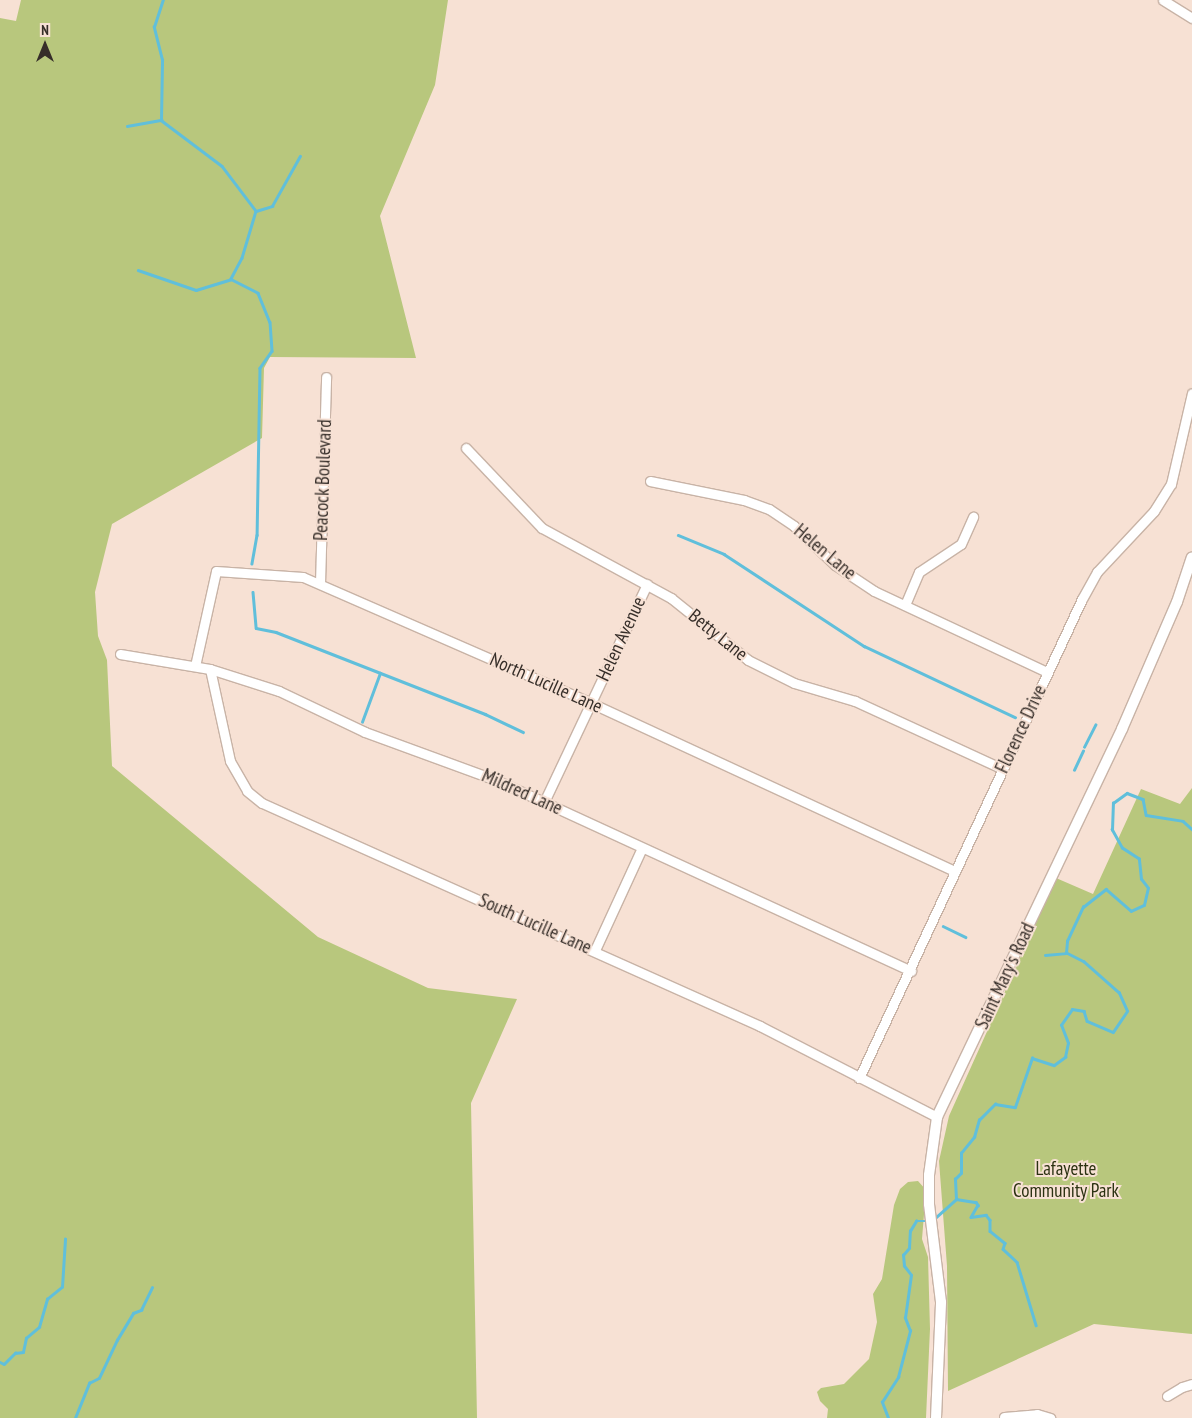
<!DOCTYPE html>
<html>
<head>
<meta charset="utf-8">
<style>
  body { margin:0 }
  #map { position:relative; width:1192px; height:1418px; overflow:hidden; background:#f7e1d4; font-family:"PT Sans Narrow",sans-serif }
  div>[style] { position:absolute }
  .green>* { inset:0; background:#b8c77d }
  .stream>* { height:2.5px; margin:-1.25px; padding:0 1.25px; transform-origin:1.25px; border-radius:1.25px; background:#60bfdb }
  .roads { filter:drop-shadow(1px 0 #c8b3a6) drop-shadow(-1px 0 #c8b3a6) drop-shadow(0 1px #c8b3a6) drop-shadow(0 -1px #c8b3a6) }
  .minor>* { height:9px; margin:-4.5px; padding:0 4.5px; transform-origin:4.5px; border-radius:4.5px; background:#fff }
  .tertiary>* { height:10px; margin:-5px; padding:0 5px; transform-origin:5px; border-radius:5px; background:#fff }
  span { translate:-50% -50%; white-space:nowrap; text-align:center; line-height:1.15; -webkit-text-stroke:4px #f7e1d4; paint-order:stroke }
  .street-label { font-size:19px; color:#362e29 }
  .park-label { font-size:19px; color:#2b3111 }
  .north { position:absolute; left:20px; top:20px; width:50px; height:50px; -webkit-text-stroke:4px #f7e1d4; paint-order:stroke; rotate:0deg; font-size:14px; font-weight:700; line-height:20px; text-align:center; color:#362e29 }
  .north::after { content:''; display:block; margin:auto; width:18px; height:22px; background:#362e29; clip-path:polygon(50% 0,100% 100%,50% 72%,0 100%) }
</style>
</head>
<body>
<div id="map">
  <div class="green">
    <i style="clip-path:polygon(21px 0,448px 0,435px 85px,380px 216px,416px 358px,270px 357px,264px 368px,262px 438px,112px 524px,95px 592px,98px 636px,107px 660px,112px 766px,318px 937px,428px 988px,517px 999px,471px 1103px,477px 1418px,0 1418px,0 18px,16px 21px)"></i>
    <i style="clip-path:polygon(1192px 788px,1192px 1334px,1094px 1324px,948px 1391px,947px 1266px,939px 1161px,949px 1116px,1056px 878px,1093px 894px,1141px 789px,1180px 804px)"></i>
    <i style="clip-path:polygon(918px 1181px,926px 1190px,922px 1239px,928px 1257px,930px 1329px,926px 1418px,827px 1418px,828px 1409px,820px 1401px,817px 1392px,821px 1388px,844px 1384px,869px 1359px,877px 1322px,873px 1294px,882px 1279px,894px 1205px,900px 1189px,908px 1182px)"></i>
  </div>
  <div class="stream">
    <i style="left:161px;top:120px;width:60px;rotate:-89deg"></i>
    <i style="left:162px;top:60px;width:34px;rotate:-104deg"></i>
    <i style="left:154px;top:27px;width:28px;rotate:-72deg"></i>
    <i style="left:127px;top:126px;width:35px;rotate:-10deg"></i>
    <i style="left:161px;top:120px;width:76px;rotate:37deg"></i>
    <i style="left:222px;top:166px;width:56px;rotate:52.9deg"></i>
    <i style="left:256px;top:211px;width:49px;rotate:106.6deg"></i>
    <i style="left:242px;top:258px;width:24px;rotate:118deg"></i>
    <i style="left:256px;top:211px;width:17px;rotate:-17deg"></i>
    <i style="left:272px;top:206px;width:57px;rotate:-60.8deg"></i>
    <i style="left:138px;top:270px;width:61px;rotate:19deg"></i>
    <i style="left:196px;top:290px;width:37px;rotate:-17deg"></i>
    <i style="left:231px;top:279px;width:30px;rotate:27deg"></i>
    <i style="left:258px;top:293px;width:31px;rotate:68deg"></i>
    <i style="left:270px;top:322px;width:29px;rotate:86deg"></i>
    <i style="left:272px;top:351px;width:21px;rotate:125deg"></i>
    <i style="left:260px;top:368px;width:167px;rotate:91deg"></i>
    <i style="left:257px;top:535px;width:29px;rotate:100deg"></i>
    <i style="left:678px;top:535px;width:50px;rotate:22.4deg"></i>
    <i style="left:724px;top:554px;width:168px;rotate:33.3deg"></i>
    <i style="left:864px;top:646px;width:167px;rotate:25.2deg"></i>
    <i style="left:253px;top:592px;width:36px;rotate:85deg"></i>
    <i style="left:256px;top:628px;width:20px;rotate:11deg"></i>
    <i style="left:276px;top:632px;width:225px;rotate:21.4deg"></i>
    <i style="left:485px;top:714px;width:42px;rotate:25.3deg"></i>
    <i style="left:362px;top:722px;width:52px;rotate:-69.8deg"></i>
    <i style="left:1084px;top:747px;width:25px;rotate:-63deg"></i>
    <i style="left:1074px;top:770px;width:21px;rotate:-65deg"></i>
    <i style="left:943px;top:926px;width:25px;rotate:26deg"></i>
    <i style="left:1045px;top:955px;width:21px;rotate:-5deg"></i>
    <i style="left:956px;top:1199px;width:20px;rotate:9deg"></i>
    <i style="left:976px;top:1202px;width:4px;rotate:56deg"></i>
    <i style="left:978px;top:1205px;width:14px;rotate:120deg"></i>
    <i style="left:971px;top:1217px;width:15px;rotate:-8deg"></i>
    <i style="left:986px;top:1215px;width:6px;rotate:51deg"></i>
    <i style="left:990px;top:1220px;width:11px;rotate:90deg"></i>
    <i style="left:990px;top:1231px;width:19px;rotate:39deg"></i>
    <i style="left:1005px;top:1243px;width:6px;rotate:108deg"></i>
    <i style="left:1003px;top:1249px;width:19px;rotate:43deg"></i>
    <i style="left:1017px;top:1262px;width:66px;rotate:73.2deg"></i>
    <i style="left:934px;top:1219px;width:30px;rotate:-42deg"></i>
    <i style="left:956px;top:1199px;width:20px;rotate:-93deg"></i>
    <i style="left:955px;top:1179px;width:8px;rotate:-45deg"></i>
    <i style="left:961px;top:1173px;width:20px;rotate:-90deg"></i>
    <i style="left:961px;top:1153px;width:21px;rotate:-51deg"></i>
    <i style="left:974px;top:1137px;width:18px;rotate:-74deg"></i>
    <i style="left:979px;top:1120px;width:23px;rotate:-45deg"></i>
    <i style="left:995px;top:1104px;width:20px;rotate:9deg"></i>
    <i style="left:1015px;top:1107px;width:52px;rotate:-70.9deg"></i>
    <i style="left:1032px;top:1058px;width:23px;rotate:18deg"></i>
    <i style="left:1054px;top:1065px;width:14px;rotate:-36deg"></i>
    <i style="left:1065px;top:1057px;width:14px;rotate:-78deg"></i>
    <i style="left:1068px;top:1043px;width:19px;rotate:-111deg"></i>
    <i style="left:1061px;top:1025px;width:19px;rotate:-55deg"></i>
    <i style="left:1072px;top:1009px;width:12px;rotate:9deg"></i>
    <i style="left:1084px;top:1011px;width:10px;rotate:73deg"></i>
    <i style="left:1087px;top:1021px;width:28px;rotate:23deg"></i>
    <i style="left:1113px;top:1032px;width:25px;rotate:-56deg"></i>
    <i style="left:1127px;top:1011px;width:20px;rotate:-114deg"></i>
    <i style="left:1119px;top:993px;width:47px;rotate:-138.5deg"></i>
    <i style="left:1084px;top:962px;width:20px;rotate:-153deg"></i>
    <i style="left:1066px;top:953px;width:12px;rotate:-85deg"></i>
    <i style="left:1067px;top:941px;width:38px;rotate:-65deg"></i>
    <i style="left:1083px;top:907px;width:29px;rotate:-38deg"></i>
    <i style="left:1106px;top:889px;width:33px;rotate:41deg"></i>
    <i style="left:1131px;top:911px;width:14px;rotate:-25deg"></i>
    <i style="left:1144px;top:905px;width:17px;rotate:-77deg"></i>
    <i style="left:1148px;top:888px;width:11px;rotate:-128deg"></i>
    <i style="left:1141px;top:879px;width:20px;rotate:-96deg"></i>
    <i style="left:1139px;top:859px;width:20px;rotate:-147deg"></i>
    <i style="left:1122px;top:848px;width:21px;rotate:-119deg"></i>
    <i style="left:1112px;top:830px;width:27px;rotate:-88deg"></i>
    <i style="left:1113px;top:803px;width:17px;rotate:-36deg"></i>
    <i style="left:1127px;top:793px;width:17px;rotate:21deg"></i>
    <i style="left:1143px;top:799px;width:16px;rotate:79deg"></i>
    <i style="left:1146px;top:815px;width:37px;rotate:9deg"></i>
    <i style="left:1183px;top:821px;width:12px;rotate:42deg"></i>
    <i style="left:0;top:1362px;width:4px;rotate:27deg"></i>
    <i style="left:4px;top:1364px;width:16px;rotate:-45deg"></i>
    <i style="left:15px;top:1353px;width:8px;rotate:-7deg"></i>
    <i style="left:23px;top:1352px;width:14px;rotate:-78deg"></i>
    <i style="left:26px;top:1338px;width:17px;rotate:-40deg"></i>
    <i style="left:39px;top:1327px;width:29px;rotate:-74deg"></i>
    <i style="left:47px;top:1299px;width:19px;rotate:-39deg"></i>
    <i style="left:62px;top:1287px;width:48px;rotate:-86.4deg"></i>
    <i style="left:75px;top:1418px;width:38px;rotate:-68deg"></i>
    <i style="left:89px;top:1383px;width:11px;rotate:-27deg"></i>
    <i style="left:99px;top:1378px;width:42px;rotate:-64.7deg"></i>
    <i style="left:117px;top:1340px;width:31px;rotate:-59deg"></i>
    <i style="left:133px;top:1313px;width:9px;rotate:-21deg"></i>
    <i style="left:141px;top:1310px;width:25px;rotate:-64deg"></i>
    <i style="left:888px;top:1418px;width:17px;rotate:-111deg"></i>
    <i style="left:882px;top:1402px;width:30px;rotate:-57deg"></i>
    <i style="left:898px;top:1377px;width:48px;rotate:-75.4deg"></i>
    <i style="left:910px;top:1331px;width:14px;rotate:-111deg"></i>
    <i style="left:905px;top:1318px;width:43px;rotate:-82.1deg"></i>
    <i style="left:911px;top:1275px;width:11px;rotate:-128deg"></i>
    <i style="left:904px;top:1266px;width:11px;rotate:-95deg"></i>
    <i style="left:903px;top:1255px;width:9px;rotate:-49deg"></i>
    <i style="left:909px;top:1248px;width:17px;rotate:-87deg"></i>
    <i style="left:910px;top:1231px;width:12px;rotate:-59deg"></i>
    <i style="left:916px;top:1221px;width:13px"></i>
  </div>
  <div class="roads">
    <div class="minor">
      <i style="left:1163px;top:0;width:34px;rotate:32deg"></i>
      <i style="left:466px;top:448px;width:110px;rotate:46.5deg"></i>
      <i style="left:542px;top:528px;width:147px;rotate:28.5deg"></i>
      <i style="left:671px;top:598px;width:99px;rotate:38.8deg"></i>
      <i style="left:748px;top:660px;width:51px;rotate:26.6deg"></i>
      <i style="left:794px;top:683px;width:64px;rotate:16.4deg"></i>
      <i style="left:855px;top:701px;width:163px;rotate:24.7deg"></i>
      <i style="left:650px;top:481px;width:96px;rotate:11.4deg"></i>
      <i style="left:744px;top:500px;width:27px;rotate:20deg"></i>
      <i style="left:769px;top:509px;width:30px;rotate:34deg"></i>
      <i style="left:794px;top:526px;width:57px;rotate:43.6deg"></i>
      <i style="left:835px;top:565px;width:47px;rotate:33.7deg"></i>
      <i style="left:874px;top:591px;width:191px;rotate:25.1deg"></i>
      <i style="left:320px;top:583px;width:206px;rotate:-88.3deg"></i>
      <i style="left:905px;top:605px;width:36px;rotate:-67deg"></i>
      <i style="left:919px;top:572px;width:50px;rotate:-33.7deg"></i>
      <i style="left:961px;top:544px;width:30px;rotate:-66deg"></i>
      <i style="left:120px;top:654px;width:91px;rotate:9.5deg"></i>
      <i style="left:210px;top:669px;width:72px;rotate:17.7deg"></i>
      <i style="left:279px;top:691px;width:95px;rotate:25.5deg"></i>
      <i style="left:365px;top:732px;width:140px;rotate:20.1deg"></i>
      <i style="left:496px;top:780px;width:457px;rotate:24.7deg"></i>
      <i style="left:195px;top:666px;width:97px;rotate:-77.5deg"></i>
      <i style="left:216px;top:571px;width:87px;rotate:3.9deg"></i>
      <i style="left:303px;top:577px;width:314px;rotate:23.6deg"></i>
      <i style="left:591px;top:703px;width:401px;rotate:24.8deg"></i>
      <i style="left:210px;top:669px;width:94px;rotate:77.7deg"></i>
      <i style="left:230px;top:761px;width:34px;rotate:60deg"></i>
      <i style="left:247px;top:791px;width:19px;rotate:39deg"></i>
      <i style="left:262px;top:803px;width:546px;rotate:24.12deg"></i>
      <i style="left:760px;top:1026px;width:199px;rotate:27.2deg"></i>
      <i style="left:544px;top:802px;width:241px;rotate:-64.7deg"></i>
      <i style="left:595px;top:950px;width:112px;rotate:-65.3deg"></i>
      <i style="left:859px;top:1078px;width:528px;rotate:-65.04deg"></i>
      <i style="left:1082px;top:599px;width:31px;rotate:-61deg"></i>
      <i style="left:1097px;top:572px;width:83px;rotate:-46.9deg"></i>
      <i style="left:1154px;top:511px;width:32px;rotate:-58deg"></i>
      <i style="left:1171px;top:484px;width:93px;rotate:-77deg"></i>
      <i style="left:1167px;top:1396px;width:17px;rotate:-31deg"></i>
      <i style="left:1182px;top:1387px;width:10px;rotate:-17deg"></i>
      <i style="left:1004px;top:1417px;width:33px;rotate:-5deg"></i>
      <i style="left:1037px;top:1414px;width:14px;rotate:17deg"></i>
    </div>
    <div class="tertiary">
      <i style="left:936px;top:1418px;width:116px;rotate:-87.5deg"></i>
      <i style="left:941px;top:1302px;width:99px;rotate:-97deg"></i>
      <i style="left:929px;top:1204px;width:29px;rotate:-90deg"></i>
      <i style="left:929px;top:1175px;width:59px;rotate:-82.1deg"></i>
      <i style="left:937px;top:1117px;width:430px;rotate:-64.5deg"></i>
      <i style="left:1122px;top:729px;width:138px;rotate:-66.6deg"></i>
      <i style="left:1177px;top:602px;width:47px;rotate:-71.6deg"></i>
    </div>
  </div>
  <div class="street-label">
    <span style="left:323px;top:480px;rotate:-88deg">Peacock Boulevard</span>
    <span style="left:825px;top:552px;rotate:40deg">Helen Lane</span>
    <span style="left:718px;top:635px;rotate:39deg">Betty Lane</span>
    <span style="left:621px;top:639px;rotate:-65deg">Helen Avenue</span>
    <span style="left:546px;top:683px;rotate:24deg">North Lucille Lane</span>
    <span style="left:1021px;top:729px;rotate:-65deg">Florence Drive</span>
    <span style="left:522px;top:792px;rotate:24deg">Mildred Lane</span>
    <span style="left:535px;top:924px;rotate:24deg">South Lucille Lane</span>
    <span style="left:1005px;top:976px;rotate:-65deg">Saint Mary's Road</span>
  </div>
  <div class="park-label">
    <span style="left:1066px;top:1180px">Lafayette<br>Community Park</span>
  </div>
  <div class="north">N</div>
</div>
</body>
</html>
